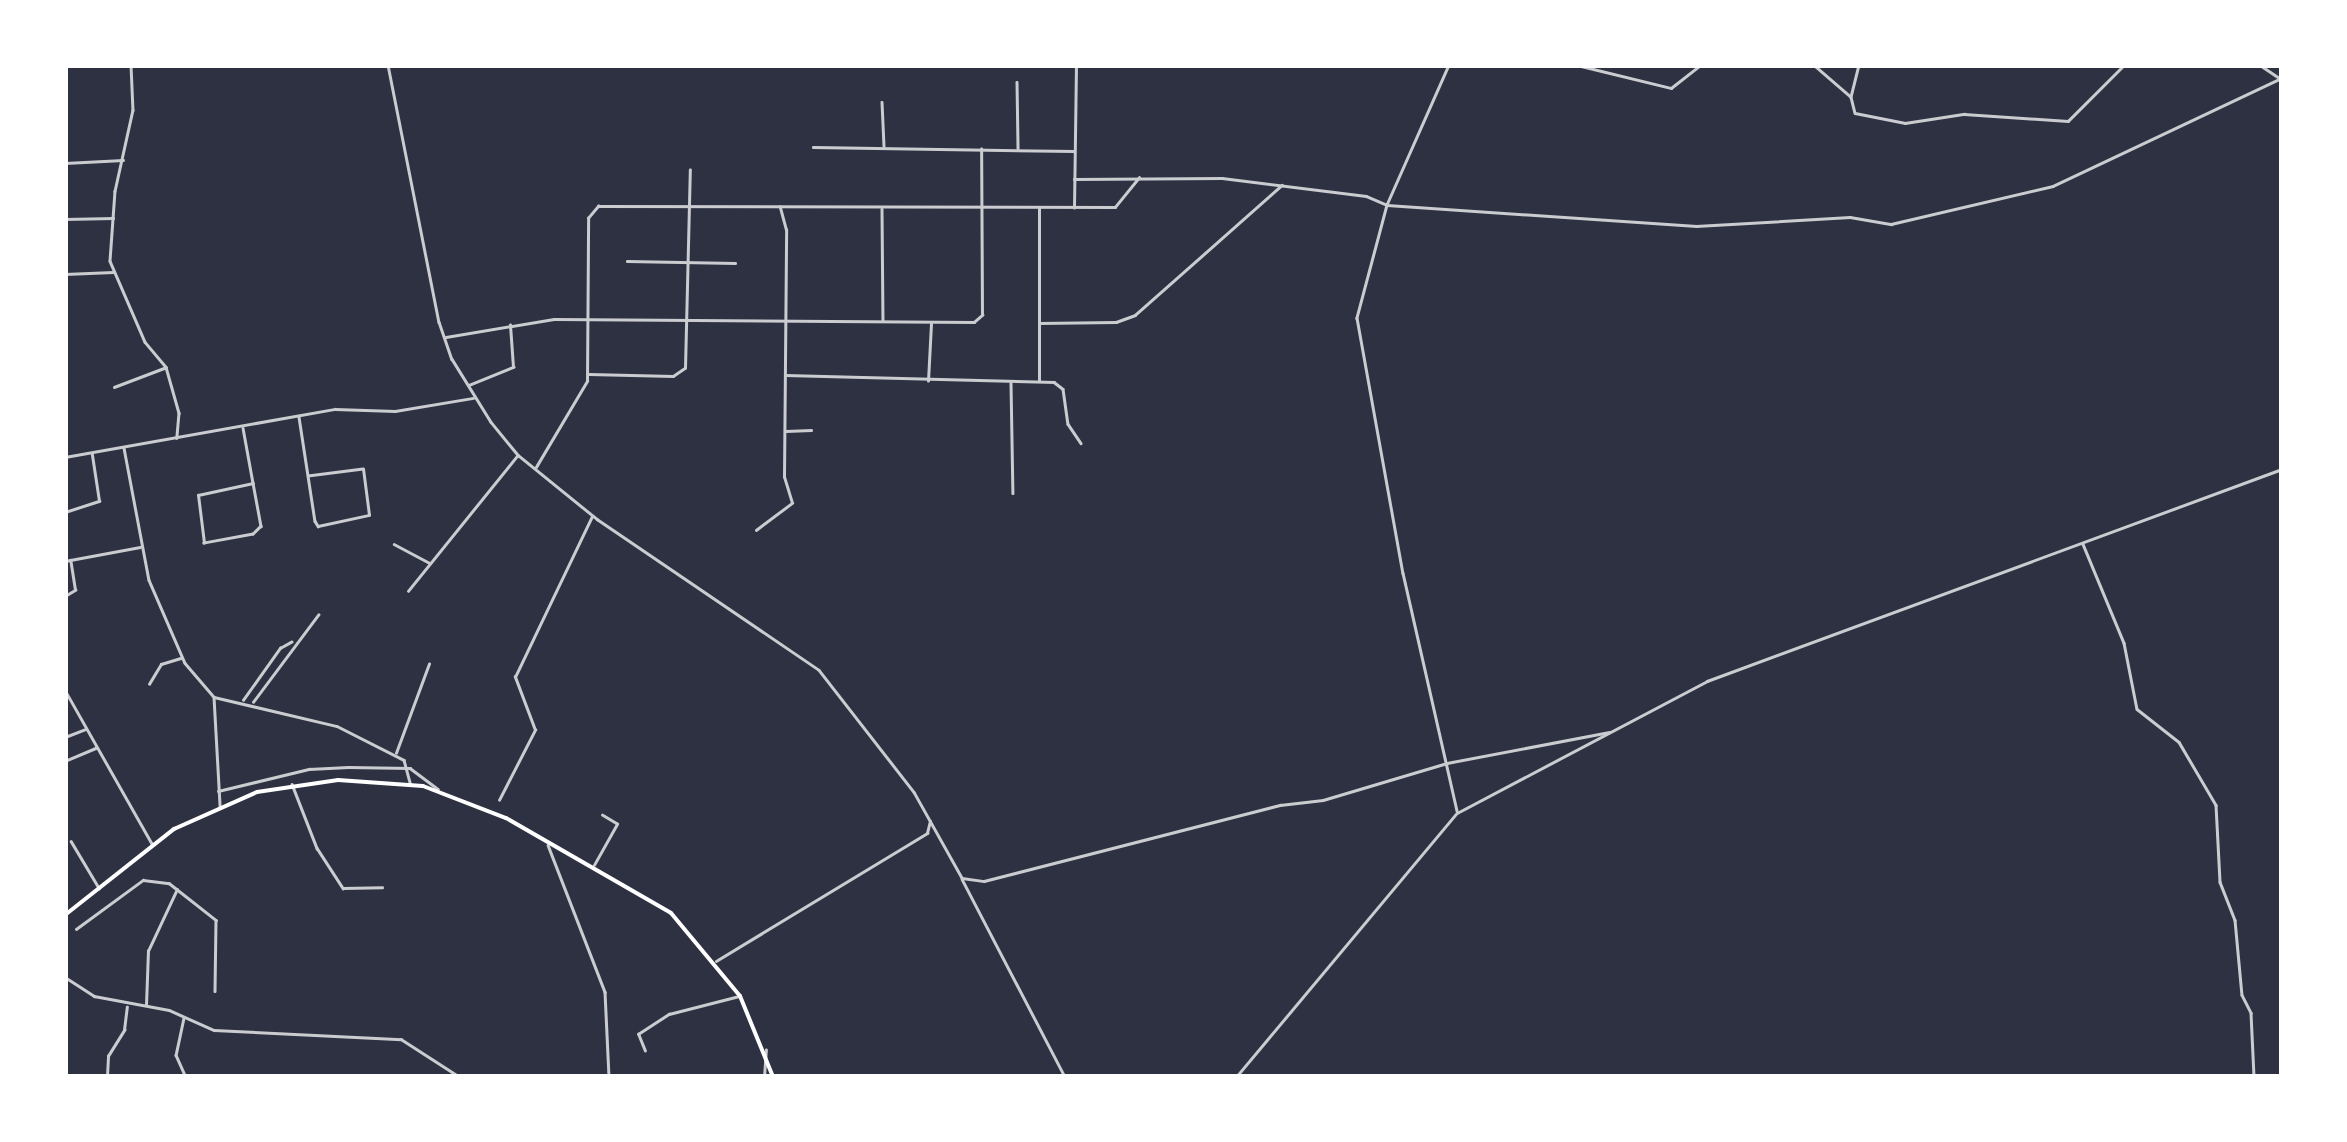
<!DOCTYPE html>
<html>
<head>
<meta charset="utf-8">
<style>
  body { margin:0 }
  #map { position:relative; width:2347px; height:1142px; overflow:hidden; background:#2d3142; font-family:"Titillium Web",sans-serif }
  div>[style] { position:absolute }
  .minor>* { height:2.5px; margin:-1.25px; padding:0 1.25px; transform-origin:1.25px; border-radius:1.25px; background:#caccd0 }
  .tertiary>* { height:2.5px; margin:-1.25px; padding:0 1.25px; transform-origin:1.25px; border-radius:1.25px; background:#caccd0 }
  .secondary>* { height:4px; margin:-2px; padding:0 2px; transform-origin:2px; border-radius:2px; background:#fff }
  span { translate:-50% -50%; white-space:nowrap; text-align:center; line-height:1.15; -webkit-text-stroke:10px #fff; paint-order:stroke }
  .frame { position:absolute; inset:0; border:68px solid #fff; pointer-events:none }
</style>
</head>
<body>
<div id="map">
  <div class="minor">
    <i style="left:131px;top:65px;width:45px;rotate:87.5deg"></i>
    <i style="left:133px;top:110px;width:83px;rotate:102.5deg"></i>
    <i style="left:115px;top:191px;width:70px;rotate:94.1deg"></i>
    <i style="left:110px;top:261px;width:88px;rotate:66.6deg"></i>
    <i style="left:145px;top:342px;width:33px;rotate:50deg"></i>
    <i style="left:166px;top:367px;width:48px;rotate:74.2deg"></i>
    <i style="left:179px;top:413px;width:25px;rotate:95deg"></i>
    <i style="left:388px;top:65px;width:262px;rotate:78.8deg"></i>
    <i style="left:439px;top:322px;width:39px;rotate:71deg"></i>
    <i style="left:452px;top:359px;width:74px;rotate:58.2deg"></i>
    <i style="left:491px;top:422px;width:43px;rotate:50.7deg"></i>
    <i style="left:518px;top:455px;width:102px;rotate:39deg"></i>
    <i style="left:597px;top:519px;width:268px;rotate:34.2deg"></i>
    <i style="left:819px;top:670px;width:155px;rotate:52.1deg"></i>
    <i style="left:914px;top:792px;width:98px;rotate:60.8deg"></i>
    <i style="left:962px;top:878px;width:22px;rotate:8deg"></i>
    <i style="left:984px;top:881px;width:306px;rotate:-14.4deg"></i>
    <i style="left:1280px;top:805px;width:43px;rotate:-6.6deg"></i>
    <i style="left:1323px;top:800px;width:129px;rotate:-16.6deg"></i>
    <i style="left:1447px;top:763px;width:165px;rotate:-10.8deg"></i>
    <i style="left:1449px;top:65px;width:153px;rotate:113.9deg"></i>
    <i style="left:1387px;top:205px;width:117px;rotate:104.9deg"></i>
    <i style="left:1357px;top:318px;width:259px;rotate:79.8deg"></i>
    <i style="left:1403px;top:573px;width:244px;rotate:77.2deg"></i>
    <i style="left:1577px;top:65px;width:97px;rotate:13.7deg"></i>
    <i style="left:1671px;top:88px;width:37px;rotate:-38deg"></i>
    <i style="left:1814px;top:65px;width:48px;rotate:40.7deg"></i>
    <i style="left:1859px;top:65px;width:33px;rotate:104deg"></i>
    <i style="left:1851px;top:97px;width:16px;rotate:76deg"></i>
    <i style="left:1855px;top:113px;width:51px;rotate:11.3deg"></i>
    <i style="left:1905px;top:123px;width:60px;rotate:-8.7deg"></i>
    <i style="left:1964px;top:114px;width:104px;rotate:3.9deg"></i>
    <i style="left:2068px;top:121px;width:79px;rotate:-45deg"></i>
    <i style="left:2260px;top:65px;width:27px;rotate:34deg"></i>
    <i style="left:1017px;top:82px;width:66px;rotate:89.1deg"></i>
    <i style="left:882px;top:102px;width:44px;rotate:87.4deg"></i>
    <i style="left:813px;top:147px;width:261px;rotate:0.9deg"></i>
    <i style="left:65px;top:163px;width:58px;rotate:-3deg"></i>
    <i style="left:1074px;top:179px;width:148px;rotate:-0.4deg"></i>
    <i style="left:1222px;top:178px;width:145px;rotate:7.1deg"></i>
    <i style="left:1366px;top:196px;width:23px;rotate:23deg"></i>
    <i style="left:1387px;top:205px;width:310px;rotate:3.9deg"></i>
    <i style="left:1696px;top:226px;width:154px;rotate:-3.3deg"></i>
    <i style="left:1850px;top:217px;width:42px;rotate:9.7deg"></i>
    <i style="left:1891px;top:224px;width:166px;rotate:-13.2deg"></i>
    <i style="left:2053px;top:186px;width:250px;rotate:-25.3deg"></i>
    <i style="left:1074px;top:208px;width:143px;rotate:-89.2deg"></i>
    <i style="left:882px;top:209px;width:112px;rotate:89.5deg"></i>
    <i style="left:65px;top:219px;width:48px;rotate:-1.2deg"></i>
    <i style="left:627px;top:261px;width:108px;rotate:1.1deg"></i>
    <i style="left:65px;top:274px;width:48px;rotate:-2.4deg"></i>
    <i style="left:1039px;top:323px;width:77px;rotate:-0.7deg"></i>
    <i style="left:1116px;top:322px;width:20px;rotate:-20deg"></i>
    <i style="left:1135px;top:315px;width:196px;rotate:-41.5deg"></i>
    <i style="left:446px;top:337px;width:109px;rotate:-9.5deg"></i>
    <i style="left:554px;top:319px;width:420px;rotate:0.4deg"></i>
    <i style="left:974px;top:322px;width:11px;rotate:-41deg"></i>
    <i style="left:982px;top:315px;width:166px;rotate:-90.3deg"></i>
    <i style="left:589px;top:374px;width:84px;rotate:1.4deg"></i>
    <i style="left:673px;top:376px;width:14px;rotate:-34deg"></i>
    <i style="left:685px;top:368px;width:198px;rotate:-88.6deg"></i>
    <i style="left:785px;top:375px;width:269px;rotate:1.5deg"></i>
    <i style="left:1054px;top:382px;width:11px;rotate:38deg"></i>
    <i style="left:1063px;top:389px;width:35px;rotate:82deg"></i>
    <i style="left:1068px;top:424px;width:23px;rotate:56deg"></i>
    <i style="left:1039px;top:380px;width:171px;rotate:-90deg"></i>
    <i style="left:928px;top:381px;width:57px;rotate:-87deg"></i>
    <i style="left:1011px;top:383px;width:110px;rotate:89deg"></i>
    <i style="left:469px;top:385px;width:48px;rotate:-22.2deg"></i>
    <i style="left:513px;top:367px;width:42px;rotate:-94.1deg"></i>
    <i style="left:114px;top:387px;width:53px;rotate:-20.8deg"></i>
    <i style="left:299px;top:417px;width:105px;rotate:81.3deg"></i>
    <i style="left:315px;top:521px;width:6px;rotate:59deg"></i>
    <i style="left:318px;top:526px;width:52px;rotate:-12.2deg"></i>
    <i style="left:369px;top:515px;width:46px;rotate:-97.4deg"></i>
    <i style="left:363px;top:469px;width:55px;rotate:172.7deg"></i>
    <i style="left:243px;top:428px;width:56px;rotate:79.7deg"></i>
    <i style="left:253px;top:483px;width:44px;rotate:79.5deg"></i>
    <i style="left:261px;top:526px;width:11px;rotate:135deg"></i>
    <i style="left:253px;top:534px;width:50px;rotate:169.6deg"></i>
    <i style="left:204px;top:543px;width:48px;rotate:-97.1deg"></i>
    <i style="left:198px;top:495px;width:56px;rotate:-12.3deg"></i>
    <i style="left:786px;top:431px;width:25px;rotate:-2deg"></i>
    <i style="left:124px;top:448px;width:134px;rotate:79.3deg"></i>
    <i style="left:149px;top:580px;width:90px;rotate:66.6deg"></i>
    <i style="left:185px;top:663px;width:45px;rotate:49.5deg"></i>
    <i style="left:214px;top:697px;width:109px;rotate:86.8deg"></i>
    <i style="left:65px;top:457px;width:274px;rotate:-10.1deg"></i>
    <i style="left:335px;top:409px;width:60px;rotate:1.9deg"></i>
    <i style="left:395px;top:411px;width:79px;rotate:-9.5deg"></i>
    <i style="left:536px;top:467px;width:100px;rotate:-59.3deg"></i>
    <i style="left:587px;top:381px;width:163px;rotate:-89.6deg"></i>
    <i style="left:588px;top:218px;width:16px;rotate:-50deg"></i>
    <i style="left:598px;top:206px;width:517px;rotate:0.11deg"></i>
    <i style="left:1115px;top:207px;width:38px;rotate:-51deg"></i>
    <i style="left:65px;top:512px;width:36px;rotate:-18deg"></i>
    <i style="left:99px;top:501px;width:47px;rotate:-98.7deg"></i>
    <i style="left:756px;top:530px;width:45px;rotate:-36.9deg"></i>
    <i style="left:792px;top:503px;width:27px;rotate:-107deg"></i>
    <i style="left:784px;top:477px;width:247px;rotate:-89.5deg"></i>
    <i style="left:786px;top:230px;width:24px;rotate:-105deg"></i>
    <i style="left:394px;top:544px;width:40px;rotate:28deg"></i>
    <i style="left:2083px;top:544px;width:107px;rotate:67.5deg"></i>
    <i style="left:2124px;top:643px;width:67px;rotate:78.9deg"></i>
    <i style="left:2137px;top:709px;width:53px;rotate:38.2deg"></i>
    <i style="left:2179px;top:742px;width:73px;rotate:59.6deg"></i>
    <i style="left:2216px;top:805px;width:77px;rotate:87deg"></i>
    <i style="left:2220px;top:882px;width:41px;rotate:68.5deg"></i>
    <i style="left:2235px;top:920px;width:75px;rotate:84.7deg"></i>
    <i style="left:2242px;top:995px;width:20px;rotate:63deg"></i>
    <i style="left:2251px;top:1013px;width:64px;rotate:87.3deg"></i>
    <i style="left:65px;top:561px;width:76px;rotate:-10.6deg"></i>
    <i style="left:408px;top:591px;width:174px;rotate:-51.1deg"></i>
    <i style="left:65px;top:596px;width:12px;rotate:-31deg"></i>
    <i style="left:75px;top:590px;width:30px;rotate:-99deg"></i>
    <i style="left:149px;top:684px;width:23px;rotate:-59deg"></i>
    <i style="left:161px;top:664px;width:21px;rotate:-17deg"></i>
    <i style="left:65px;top:690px;width:177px;rotate:60.5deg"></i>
    <i style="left:214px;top:697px;width:126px;rotate:13.3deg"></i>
    <i style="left:337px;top:726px;width:75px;rotate:26.9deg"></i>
    <i style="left:404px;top:760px;width:24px;rotate:75deg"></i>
    <i style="left:243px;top:700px;width:64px;rotate:-54.6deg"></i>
    <i style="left:280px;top:648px;width:13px;rotate:-29deg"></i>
    <i style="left:253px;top:702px;width:109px;rotate:-53.2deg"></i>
    <i style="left:65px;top:737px;width:22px;rotate:-21deg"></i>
    <i style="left:396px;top:753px;width:95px;rotate:-69.7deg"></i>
    <i style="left:65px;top:761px;width:34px;rotate:-23deg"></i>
    <i style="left:292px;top:784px;width:69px;rotate:68.7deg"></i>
    <i style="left:317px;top:848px;width:48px;rotate:57deg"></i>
    <i style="left:343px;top:888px;width:39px;rotate:-1deg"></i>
    <i style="left:218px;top:791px;width:94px;rotate:-13.6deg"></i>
    <i style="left:309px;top:769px;width:39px;rotate:-3deg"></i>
    <i style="left:348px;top:767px;width:62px;rotate:0.9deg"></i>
    <i style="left:410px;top:768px;width:35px;rotate:37deg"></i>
    <i style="left:499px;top:800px;width:79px;rotate:-62.8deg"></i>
    <i style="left:535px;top:730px;width:57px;rotate:-110.7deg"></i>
    <i style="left:515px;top:677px;width:178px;rotate:-64.4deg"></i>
    <i style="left:71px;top:841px;width:55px;rotate:59.2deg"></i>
    <i style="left:548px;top:845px;width:158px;rotate:68.8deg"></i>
    <i style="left:605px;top:992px;width:85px;rotate:87.3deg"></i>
    <i style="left:594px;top:865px;width:47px;rotate:-60.7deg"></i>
    <i style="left:617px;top:824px;width:17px;rotate:-149deg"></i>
    <i style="left:962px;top:879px;width:223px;rotate:62.5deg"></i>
    <i style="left:76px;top:929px;width:83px;rotate:-36.2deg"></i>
    <i style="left:143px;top:880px;width:26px;rotate:7deg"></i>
    <i style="left:169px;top:883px;width:60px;rotate:38.2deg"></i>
    <i style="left:216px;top:920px;width:71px;rotate:90.8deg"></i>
    <i style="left:716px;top:961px;width:247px;rotate:-31.2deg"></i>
    <i style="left:927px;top:833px;width:12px;rotate:-76deg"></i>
    <i style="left:65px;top:977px;width:35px;rotate:33deg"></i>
    <i style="left:94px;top:996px;width:76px;rotate:10.6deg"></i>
    <i style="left:169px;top:1010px;width:49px;rotate:24deg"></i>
    <i style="left:214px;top:1030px;width:187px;rotate:2.8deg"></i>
    <i style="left:401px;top:1039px;width:70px;rotate:32.8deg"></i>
    <i style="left:146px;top:1005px;width:54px;rotate:-87.9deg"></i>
    <i style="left:148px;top:951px;width:68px;rotate:-64.9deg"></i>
    <i style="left:184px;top:1018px;width:38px;rotate:102deg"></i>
    <i style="left:176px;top:1055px;width:24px;rotate:66deg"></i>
    <i style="left:645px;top:1051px;width:18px;rotate:-112deg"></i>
    <i style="left:638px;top:1034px;width:37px;rotate:-33deg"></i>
    <i style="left:669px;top:1014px;width:72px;rotate:-14.4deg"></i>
    <i style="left:107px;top:1076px;width:20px;rotate:-87deg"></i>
    <i style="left:108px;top:1056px;width:31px;rotate:-58deg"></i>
    <i style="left:124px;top:1030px;width:23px;rotate:-83deg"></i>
    <i style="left:764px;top:1077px;width:27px;rotate:-86deg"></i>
  </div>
  <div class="tertiary">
    <i style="left:1236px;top:1077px;width:344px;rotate:-50.1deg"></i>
    <i style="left:1457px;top:813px;width:283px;rotate:-27.8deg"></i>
    <i style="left:1707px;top:681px;width:613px;rotate:-20.24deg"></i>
  </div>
  <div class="secondary">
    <i style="left:65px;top:915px;width:139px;rotate:-38.3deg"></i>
    <i style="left:174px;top:829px;width:91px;rotate:-24deg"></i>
    <i style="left:257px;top:792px;width:82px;rotate:-8.4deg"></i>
    <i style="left:338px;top:780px;width:85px;rotate:4deg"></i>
    <i style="left:423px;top:786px;width:89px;rotate:21.1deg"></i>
    <i style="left:506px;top:818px;width:190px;rotate:29.9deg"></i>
    <i style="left:671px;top:913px;width:108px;rotate:50.3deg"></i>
    <i style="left:740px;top:996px;width:87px;rotate:67.8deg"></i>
  </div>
  <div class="frame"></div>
</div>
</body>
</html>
